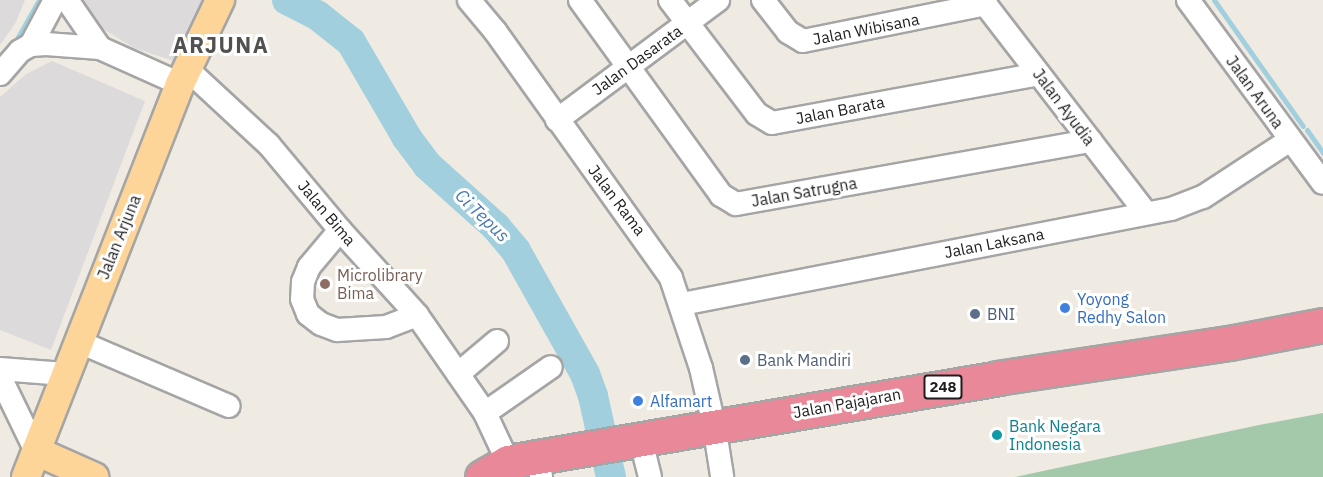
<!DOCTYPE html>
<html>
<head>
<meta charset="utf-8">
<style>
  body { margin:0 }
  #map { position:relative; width:1323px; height:477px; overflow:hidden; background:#efebe3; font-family:"IBM Plex Sans",sans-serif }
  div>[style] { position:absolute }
  .residential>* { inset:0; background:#dcdada }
  .cemetery>* { inset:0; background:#a3c9aa }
  .stream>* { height:5px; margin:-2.5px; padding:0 2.5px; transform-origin:2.5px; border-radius:2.5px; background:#a2cfde }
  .river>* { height:30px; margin:-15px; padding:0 15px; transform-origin:15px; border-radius:15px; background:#a2cfde }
  .roads { filter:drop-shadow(2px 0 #a5a5a5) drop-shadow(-2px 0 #a5a5a5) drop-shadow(0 2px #a5a5a5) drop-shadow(0 -2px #a5a5a5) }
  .minor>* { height:22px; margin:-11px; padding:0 11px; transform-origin:11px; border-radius:11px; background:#fff }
  .major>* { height:28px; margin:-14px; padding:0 14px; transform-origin:14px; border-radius:14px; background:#fed599 }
  .highway>* { height:33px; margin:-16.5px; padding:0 16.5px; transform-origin:16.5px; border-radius:16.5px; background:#e98898 }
  .dots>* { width:16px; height:16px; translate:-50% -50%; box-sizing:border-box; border:3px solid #fff; border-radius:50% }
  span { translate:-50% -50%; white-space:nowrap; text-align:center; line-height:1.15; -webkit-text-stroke:6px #fff; paint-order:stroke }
  .shield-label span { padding:2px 4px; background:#fff; border:2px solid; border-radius:4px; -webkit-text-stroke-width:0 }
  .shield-label { font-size:15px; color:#1e1e1e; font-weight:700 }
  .street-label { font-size:16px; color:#1e1e1e }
  .education-label { font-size:16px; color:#785e54 }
  .left { translate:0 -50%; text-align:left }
  .shop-label { font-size:16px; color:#366cbe }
  .service-label { font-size:16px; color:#4e5e75 }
  .culture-label { font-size:16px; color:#0d838f }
  .water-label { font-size:18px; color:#4779b0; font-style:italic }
  .district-label { font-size:22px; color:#515151; font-weight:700; letter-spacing:1.5px }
</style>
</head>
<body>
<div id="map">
  <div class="residential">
    <i style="clip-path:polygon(0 0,25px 0,16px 22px,0 45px)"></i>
    <i style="clip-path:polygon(80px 0,204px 0,174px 61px,134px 48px,97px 25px)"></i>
    <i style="clip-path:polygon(52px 61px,145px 101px,51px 350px,0 330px,0 97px,26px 74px)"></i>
  </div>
  <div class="cemetery">
    <i style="clip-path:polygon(1323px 413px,1323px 477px,1015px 477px,1259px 425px)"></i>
  </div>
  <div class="stream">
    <i style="left:1214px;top:0;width:154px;rotate:54.8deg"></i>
    <i style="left:14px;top:44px;width:51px;rotate:-60.4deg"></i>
    <i style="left:1307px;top:130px;width:28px;rotate:55deg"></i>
  </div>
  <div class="river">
    <i style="left:287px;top:0;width:34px;rotate:27deg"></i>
    <i style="left:317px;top:15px;width:43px;rotate:38.5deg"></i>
    <i style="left:351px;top:42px;width:111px;rotate:59.7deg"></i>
    <i style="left:407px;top:138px;width:34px;rotate:53deg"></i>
    <i style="left:427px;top:165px;width:93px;rotate:41.9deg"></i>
    <i style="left:496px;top:227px;width:31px;rotate:50deg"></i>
    <i style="left:516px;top:251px;width:141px;rotate:60.7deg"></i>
    <i style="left:585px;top:374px;width:23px;rotate:70deg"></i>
    <i style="left:593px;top:396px;width:83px;rotate:77.5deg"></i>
  </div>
  <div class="roads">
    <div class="minor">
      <i style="left:67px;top:0;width:58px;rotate:55.5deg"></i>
      <i style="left:469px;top:0;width:40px;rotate:50deg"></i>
      <i style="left:495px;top:31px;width:303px;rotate:54.5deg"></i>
      <i style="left:671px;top:278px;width:95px;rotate:71.6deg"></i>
      <i style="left:701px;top:368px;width:58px;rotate:77.2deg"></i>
      <i style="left:580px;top:0;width:241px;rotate:54.1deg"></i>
      <i style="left:721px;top:195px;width:17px;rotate:31deg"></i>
      <i style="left:736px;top:204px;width:360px;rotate:-10.1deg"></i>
      <i style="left:670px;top:0;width:143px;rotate:52.7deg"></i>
      <i style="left:757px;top:114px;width:17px;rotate:31deg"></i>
      <i style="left:772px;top:123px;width:271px;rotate:-10.4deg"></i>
      <i style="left:763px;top:0;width:41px;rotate:52deg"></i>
      <i style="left:788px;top:32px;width:17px;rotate:31deg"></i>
      <i style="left:803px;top:41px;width:187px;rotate:-11.4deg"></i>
      <i style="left:982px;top:0;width:269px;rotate:52.4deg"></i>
      <i style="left:1188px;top:0;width:227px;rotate:53.6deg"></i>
      <i style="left:31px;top:45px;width:51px;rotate:-61.9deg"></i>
      <i style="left:187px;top:69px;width:112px;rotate:42.8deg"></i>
      <i style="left:269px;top:145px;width:111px;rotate:50.1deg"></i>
      <i style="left:340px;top:230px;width:115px;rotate:47.8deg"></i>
      <i style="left:417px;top:315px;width:119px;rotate:55.2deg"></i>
      <i style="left:485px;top:413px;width:54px;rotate:64.9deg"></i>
      <i style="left:0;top:74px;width:30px;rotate:-49deg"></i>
      <i style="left:20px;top:51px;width:13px;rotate:-29deg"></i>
      <i style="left:31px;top:45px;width:15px;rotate:-4deg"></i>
      <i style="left:46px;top:44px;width:54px;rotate:4.2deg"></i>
      <i style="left:100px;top:48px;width:88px;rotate:24.2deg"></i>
      <i style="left:557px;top:120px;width:201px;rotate:-36.7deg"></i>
      <i style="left:340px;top:230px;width:48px;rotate:130deg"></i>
      <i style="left:309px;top:267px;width:16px;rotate:112deg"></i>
      <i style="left:303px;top:282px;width:17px;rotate:93deg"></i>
      <i style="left:302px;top:299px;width:16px;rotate:68deg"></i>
      <i style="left:308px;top:314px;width:16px;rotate:38deg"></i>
      <i style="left:321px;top:324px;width:17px;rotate:21deg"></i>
      <i style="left:337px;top:330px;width:49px;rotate:-3.5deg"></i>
      <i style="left:386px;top:327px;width:33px;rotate:-21deg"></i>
      <i style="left:682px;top:304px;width:498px;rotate:-11deg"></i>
      <i style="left:1171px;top:209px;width:34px;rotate:-21deg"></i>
      <i style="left:1203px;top:197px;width:104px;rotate:-33.2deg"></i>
      <i style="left:77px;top:341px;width:165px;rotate:23.2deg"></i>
      <i style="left:0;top:369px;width:65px;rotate:4.4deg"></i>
      <i style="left:458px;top:374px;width:51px;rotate:-40.2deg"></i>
      <i style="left:0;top:377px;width:82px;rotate:64.1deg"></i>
      <i style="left:485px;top:413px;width:80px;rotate:-34.9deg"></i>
      <i style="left:717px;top:444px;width:33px;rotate:81deg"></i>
      <i style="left:645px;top:457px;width:21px;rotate:76deg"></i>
      <i style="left:541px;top:476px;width:1px;rotate:90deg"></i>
    </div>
    <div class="major">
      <i style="left:36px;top:451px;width:64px;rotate:24.1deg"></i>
      <i style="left:26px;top:477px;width:422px;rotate:-68.6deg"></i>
      <i style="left:180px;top:84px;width:93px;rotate:-64.5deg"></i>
    </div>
    <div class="highway">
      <i style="left:482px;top:477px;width:30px;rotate:-30deg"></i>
      <i style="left:508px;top:462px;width:496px;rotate:-9.7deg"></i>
      <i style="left:997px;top:378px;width:235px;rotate:-8.6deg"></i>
      <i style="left:1229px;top:343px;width:96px;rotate:-10.8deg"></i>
    </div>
  </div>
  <div class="dots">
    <i style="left:325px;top:284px;background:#8d6e63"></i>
    <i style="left:1065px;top:308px;background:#3f7fe0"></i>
    <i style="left:975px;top:314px;background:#5c6f8a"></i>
    <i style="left:745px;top:360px;background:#5c6f8a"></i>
    <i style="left:638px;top:401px;background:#3f7fe0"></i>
    <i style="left:997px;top:435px;background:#0f9aa8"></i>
  </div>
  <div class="shield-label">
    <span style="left:943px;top:387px">248</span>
  </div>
  <div class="street-label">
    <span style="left:866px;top:29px;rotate:-11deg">Jalan Wibisana</span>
    <span style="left:637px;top:60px;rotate:-36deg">Jalan Dasarata</span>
    <span style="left:1255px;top:92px;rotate:54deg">Jalan Aruna</span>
    <span style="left:1064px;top:107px;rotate:53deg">Jalan Ayudia</span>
    <span style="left:840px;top:110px;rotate:-11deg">Jalan Barata</span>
    <span style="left:804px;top:192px;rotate:-10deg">Jalan Satrugna</span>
    <span style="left:617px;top:200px;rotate:53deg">Jalan Rama</span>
    <span style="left:327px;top:213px;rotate:50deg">Jalan Bima</span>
    <span style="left:119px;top:237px;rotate:-68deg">Jalan Arjuna</span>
    <span style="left:994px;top:243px;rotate:-11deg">Jalan Laksana</span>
    <span style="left:847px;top:403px;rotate:-10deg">Jalan Pajajaran</span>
  </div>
  <div class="education-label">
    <span class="left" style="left:337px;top:284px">Microlibrary<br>Bima</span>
  </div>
  <div class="shop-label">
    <span class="left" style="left:1077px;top:308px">Yoyong<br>Redhy Salon</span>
    <span class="left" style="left:650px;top:401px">Alfamart</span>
  </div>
  <div class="service-label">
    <span class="left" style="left:987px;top:314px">BNI</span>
    <span class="left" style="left:757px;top:360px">Bank Mandiri</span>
  </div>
  <div class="culture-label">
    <span class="left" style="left:1009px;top:435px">Bank Negara<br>Indonesia</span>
  </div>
  <div class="water-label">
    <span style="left:482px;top:216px;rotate:44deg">Ci Tepus</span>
  </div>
  <div class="district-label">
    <span style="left:221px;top:45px">ARJUNA</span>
  </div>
</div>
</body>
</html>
